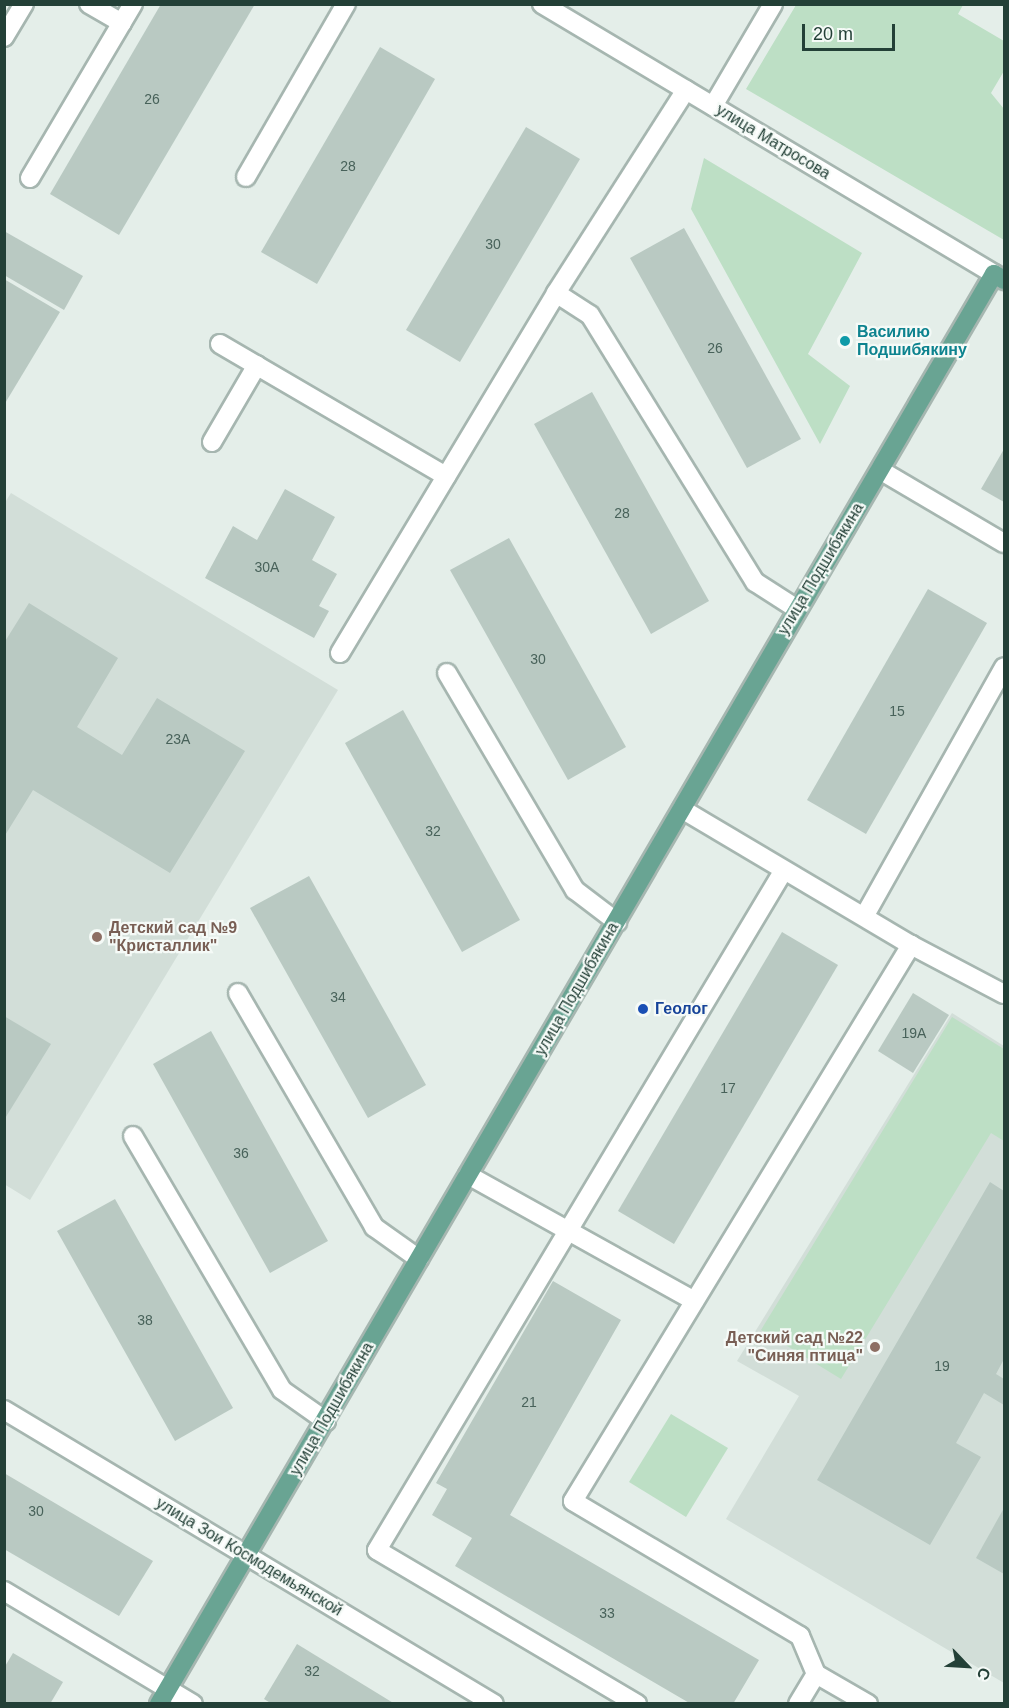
<!DOCTYPE html>
<html>
<head>
<meta charset="utf-8">
<style>
  body { margin:0 }
  #map { position:relative; width:1009px; height:1708px; overflow:hidden; background:#e4eee9; font-family:Arial,sans-serif }
  div>[style] { position:absolute }
  .built>* { inset:0; background:#d2ded8 }
  .green>* { inset:0; background:#bddfc5 }
  .building>* { inset:0; background:#b9c9c2 }
  .roads { filter:drop-shadow(2px 0 #a6b6b0) drop-shadow(-2px 0 #a6b6b0) drop-shadow(0 2px #a6b6b0) drop-shadow(0 -2px #a6b6b0) }
  .minor>* { height:18px; margin:-9px; padding:0 9px; transform-origin:9px; border-radius:9px; background:#fff }
  .major>* { height:18px; margin:-9px; padding:0 9px; transform-origin:9px; border-radius:9px; background:#69a493 }
  .dots>* { width:16px; height:16px; translate:-50% -50%; box-sizing:border-box; border:3px solid #f5faf7; border-radius:50% }
  span { translate:-50% -50%; white-space:nowrap; text-align:center; line-height:1.15; -webkit-text-stroke:4.5px #f5faf7; paint-order:stroke }
  .number-label { font-size:14px; color:#48625a }
  .number-label span { -webkit-text-stroke-width:0 }
  .street-label { font-size:16px; color:#234037 }
  .culture-label { font-size:16px; color:#0d838f; font-weight:700 }
  .left { translate:0 -50%; text-align:left }
  .education-label { font-size:16px; color:#785e54; font-weight:700 }
  .right { translate:-100% -50%; text-align:right }
  .transit-label { font-size:16px; color:#164399; font-weight:700 }
  .frame { position:absolute; inset:0; border:6px solid #234037; pointer-events:none }
  .north { position:absolute; left:937px; top:1636px; width:60px; height:60px; -webkit-text-stroke:4px #f5faf7; paint-order:stroke; rotate:115deg; font-size:16px; font-weight:700; line-height:24px; text-align:center; color:#234037 }
  .north::after { content:''; display:block; margin:auto; width:21px; height:27px; background:#234037; clip-path:polygon(50% 0,100% 100%,50% 72%,0 100%) }
  .scale { position:absolute; left:802px; top:24px; width:93px; height:27px; box-sizing:border-box; border:3px solid #234037; border-top:0; padding-left:8px; font-size:18px; line-height:21px; white-space:nowrap; color:#234037; -webkit-text-stroke:4px #f5faf7; paint-order:stroke }
</style>
</head>
<body>
<div id="map">
  <div class="built">
    <i style="clip-path:polygon(11px 493px,338px 690px,30px 1200px,4px 1184px,4px 504px)"></i>
    <i style="clip-path:polygon(952px 1013px,1004px 1046px,1004px 1683px,726px 1519px,799px 1396px,737px 1361px)"></i>
  </div>
  <div class="green">
    <i style="clip-path:polygon(796px 5px,963px 5px,958px 14px,1004px 41px,1004px 71px,991px 93px,1004px 109px,1004px 240px,746px 89px)"></i>
    <i style="clip-path:polygon(704px 158px,862px 253px,808px 354px,850px 386px,820px 444px,691px 209px)"></i>
    <i style="clip-path:polygon(952px 1017px,1004px 1049px,1004px 1141px,991px 1133px,841px 1379px,761px 1330px)"></i>
    <i style="clip-path:polygon(671px 1414px,728px 1448px,686px 1517px,629px 1482px)"></i>
  </div>
  <div class="building">
    <i style="clip-path:polygon(161px 4px,255px 4px,119px 235px,50px 194px)"></i>
    <i style="clip-path:polygon(380px 47px,435px 79px,317px 284px,261px 252px)"></i>
    <i style="clip-path:polygon(526px 127px,580px 159px,460px 362px,406px 330px)"></i>
    <i style="clip-path:polygon(684px 228px,801px 439px,747px 468px,630px 258px)"></i>
    <i style="clip-path:polygon(4px 231px,83px 276px,64px 310px,4px 275px)"></i>
    <i style="clip-path:polygon(4px 279px,60px 312px,4px 405px)"></i>
    <i style="clip-path:polygon(592px 392px,709px 601px,651px 634px,534px 424px)"></i>
    <i style="clip-path:polygon(1004px 449px,1004px 502px,981px 489px)"></i>
    <i style="clip-path:polygon(285px 489px,335px 517px,312px 560px,337px 574px,319px 606px,329px 611px,314px 638px,205px 578px,233px 526px,257px 540px)"></i>
    <i style="clip-path:polygon(509px 538px,626px 747px,568px 780px,450px 570px)"></i>
    <i style="clip-path:polygon(928px 589px,987px 623px,866px 834px,807px 800px)"></i>
    <i style="clip-path:polygon(29px 603px,118px 658px,77px 727px,122px 755px,157px 698px,245px 751px,170px 873px,33px 790px,4px 837px,4px 643px)"></i>
    <i style="clip-path:polygon(403px 710px,520px 920px,462px 952px,345px 743px)"></i>
    <i style="clip-path:polygon(309px 876px,426px 1085px,368px 1118px,250px 908px)"></i>
    <i style="clip-path:polygon(782px 932px,838px 965px,674px 1244px,618px 1211px)"></i>
    <i style="clip-path:polygon(913px 993px,949px 1015px,913px 1073px,878px 1051px)"></i>
    <i style="clip-path:polygon(4px 1016px,51px 1044px,4px 1120px)"></i>
    <i style="clip-path:polygon(211px 1031px,328px 1241px,270px 1273px,153px 1064px)"></i>
    <i style="clip-path:polygon(990px 1182px,1004px 1191px,1004px 1359px,996px 1374px,1004px 1379px,1004px 1405px,984px 1393px,956px 1443px,981px 1457px,930px 1545px,817px 1480px)"></i>
    <i style="clip-path:polygon(115px 1199px,233px 1408px,175px 1441px,57px 1231px)"></i>
    <i style="clip-path:polygon(553px 1281px,621px 1320px,510px 1515px,759px 1660px,733px 1704px,691px 1704px,455px 1566px,472px 1538px,432px 1515px,447px 1489px,436px 1483px)"></i>
    <i style="clip-path:polygon(4px 1473px,153px 1561px,119px 1616px,4px 1549px)"></i>
    <i style="clip-path:polygon(1004px 1508px,1004px 1574px,976px 1558px)"></i>
    <i style="clip-path:polygon(297px 1644px,395px 1704px,272px 1704px,264px 1699px)"></i>
    <i style="clip-path:polygon(13px 1653px,63px 1682px,50px 1704px,4px 1704px,4px 1668px)"></i>
  </div>
  <div class="roads">
    <div class="minor">
      <i style="left:89px;top:4px;width:38px;rotate:30deg"></i>
      <i style="left:542px;top:4px;width:527px;rotate:30.85deg"></i>
      <i style="left:4px;top:37px;width:39px;rotate:-59deg"></i>
      <i style="left:713px;top:106px;width:118px;rotate:-59.5deg"></i>
      <i style="left:246px;top:177px;width:200px;rotate:-60deg"></i>
      <i style="left:30px;top:178px;width:202px;rotate:-59.4deg"></i>
      <i style="left:556px;top:293px;width:40px;rotate:32.9deg"></i>
      <i style="left:590px;top:315px;width:314px;rotate:58.3deg"></i>
      <i style="left:755px;top:582px;width:50px;rotate:32.7deg"></i>
      <i style="left:220px;top:344px;width:262px;rotate:30.3deg"></i>
      <i style="left:212px;top:442px;width:89px;rotate:-59.7deg"></i>
      <i style="left:880px;top:470px;width:144px;rotate:30.5deg"></i>
      <i style="left:340px;top:653px;width:420px;rotate:-59deg"></i>
      <i style="left:556px;top:293px;width:241px;rotate:-57.4deg"></i>
      <i style="left:447px;top:673px;width:252px;rotate:59.5deg"></i>
      <i style="left:575px;top:890px;width:53px;rotate:37.3deg"></i>
      <i style="left:682px;top:809px;width:266px;rotate:30.7deg"></i>
      <i style="left:911px;top:945px;width:105px;rotate:27.8deg"></i>
      <i style="left:865px;top:915px;width:284px;rotate:-60.7deg"></i>
      <i style="left:238px;top:993px;width:271px;rotate:59.8deg"></i>
      <i style="left:374px;top:1227px;width:55px;rotate:35.4deg"></i>
      <i style="left:133px;top:1136px;width:294px;rotate:59.6deg"></i>
      <i style="left:282px;top:1390px;width:54px;rotate:35.2deg"></i>
      <i style="left:468px;top:1175px;width:259px;rotate:29.1deg"></i>
      <i style="left:4px;top:1410px;width:571px;rotate:30.96deg"></i>
      <i style="left:4px;top:1591px;width:220px;rotate:30.9deg"></i>
      <i style="left:637px;top:1704px;width:302px;rotate:-149.4deg"></i>
      <i style="left:377px;top:1550px;width:792px;rotate:-59.1deg"></i>
      <i style="left:798px;top:1704px;width:35px;rotate:-59deg"></i>
      <i style="left:868px;top:1704px;width:60px;rotate:-150deg"></i>
      <i style="left:816px;top:1674px;width:41px;rotate:-112.8deg"></i>
      <i style="left:800px;top:1636px;width:264px;rotate:-149.3deg"></i>
      <i style="left:573px;top:1501px;width:651px;rotate:-58.7deg"></i>
    </div>
    <div class="major">
      <i style="left:159px;top:1704px;width:1656px;rotate:-59.72deg"></i>
      <i style="left:994px;top:274px;width:12px;rotate:31deg"></i>
    </div>
  </div>
  <div class="dots">
    <i style="left:845px;top:341px;background:#0f9aa8"></i>
    <i style="left:97px;top:937px;background:#8d6e63"></i>
    <i style="left:643px;top:1009px;background:#1a4fb4"></i>
    <i style="left:875px;top:1347px;background:#8d6e63"></i>
  </div>
  <div class="number-label">
    <span style="left:152px;top:99px">26</span>
    <span style="left:348px;top:166px">28</span>
    <span style="left:493px;top:244px">30</span>
    <span style="left:715px;top:348px">26</span>
    <span style="left:622px;top:513px">28</span>
    <span style="left:267px;top:567px">30А</span>
    <span style="left:538px;top:659px">30</span>
    <span style="left:897px;top:711px">15</span>
    <span style="left:178px;top:739px">23А</span>
    <span style="left:433px;top:831px">32</span>
    <span style="left:338px;top:997px">34</span>
    <span style="left:914px;top:1033px">19А</span>
    <span style="left:728px;top:1088px">17</span>
    <span style="left:241px;top:1153px">36</span>
    <span style="left:145px;top:1320px">38</span>
    <span style="left:942px;top:1366px">19</span>
    <span style="left:529px;top:1402px">21</span>
    <span style="left:36px;top:1511px">30</span>
    <span style="left:607px;top:1613px">33</span>
    <span style="left:312px;top:1671px">32</span>
  </div>
  <div class="street-label">
    <span style="left:773px;top:142px;rotate:31deg">улица Матросова</span>
    <span style="left:821px;top:569px;rotate:-59deg">улица Подшибякина</span>
    <span style="left:577px;top:989px;rotate:-60deg">улица Подшибякина</span>
    <span style="left:332px;top:1409px;rotate:-60deg">улица Подшибякина</span>
    <span style="left:249px;top:1557px;rotate:31deg">улица Зои Космодемьянской</span>
  </div>
  <div class="culture-label">
    <span class="left" style="left:857px;top:341px">Василию<br>Подшибякину</span>
  </div>
  <div class="education-label">
    <span class="left" style="left:109px;top:937px">Детский сад №9<br>"Кристаллик"</span>
    <span class="right" style="left:863px;top:1347px">Детский сад №22<br>"Синяя птица"</span>
  </div>
  <div class="transit-label">
    <span class="left" style="left:655px;top:1009px">Геолог</span>
  </div>
  <div class="frame"></div>
  <div class="north">С</div>
  <div class="scale">20 m</div>
</div>
</body>
</html>
